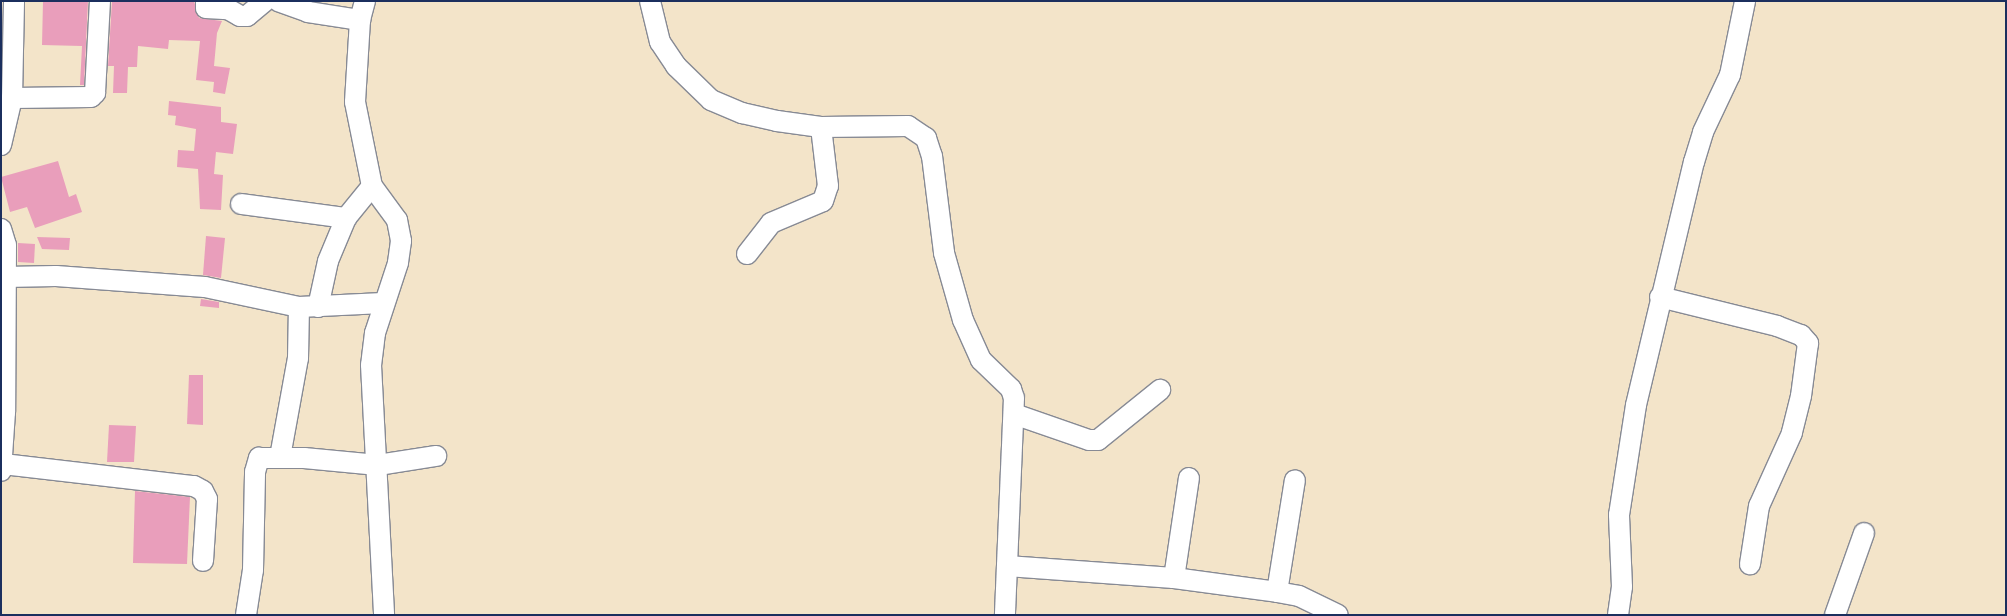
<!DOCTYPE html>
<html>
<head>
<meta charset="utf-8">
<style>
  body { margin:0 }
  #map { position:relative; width:2007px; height:616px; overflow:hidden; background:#f3e4c9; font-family:Caveat,sans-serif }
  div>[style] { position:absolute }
  .building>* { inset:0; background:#e99ebb }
  .roads { filter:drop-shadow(1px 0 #878a94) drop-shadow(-1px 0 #878a94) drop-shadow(0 1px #878a94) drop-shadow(0 -1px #878a94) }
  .minor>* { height:20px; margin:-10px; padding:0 10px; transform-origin:10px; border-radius:10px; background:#fff }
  span { translate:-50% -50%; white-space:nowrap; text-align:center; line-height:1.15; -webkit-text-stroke:4px #fdfcf7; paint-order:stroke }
  .frame { position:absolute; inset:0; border:2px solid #1b2f5e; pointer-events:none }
</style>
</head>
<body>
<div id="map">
  <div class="building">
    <i style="clip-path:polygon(43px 1px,88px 1px,84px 85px,80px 85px,82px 46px,42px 45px)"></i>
    <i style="clip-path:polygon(112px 1px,194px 1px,199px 18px,222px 21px,217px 33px,214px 66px,230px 68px,225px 94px,213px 92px,214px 82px,196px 80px,200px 41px,169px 40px,168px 49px,138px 46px,137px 67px,128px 67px,127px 93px,113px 93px,114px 66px,108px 66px)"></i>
    <i style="clip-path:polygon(169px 101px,221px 107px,221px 122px,237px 124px,233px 154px,216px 152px,214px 174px,223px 175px,221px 210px,200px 209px,198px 169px,177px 167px,178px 150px,194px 151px,196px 129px,175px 125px,176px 116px,168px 115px)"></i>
    <i style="clip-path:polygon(58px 161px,69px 197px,76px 194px,82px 212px,35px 228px,27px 207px,10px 212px,1px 177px)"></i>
    <i style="clip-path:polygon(206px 236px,225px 238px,221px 278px,203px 275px)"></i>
    <i style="clip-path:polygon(37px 237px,70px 238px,69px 250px,42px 249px)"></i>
    <i style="clip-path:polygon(18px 243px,35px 244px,34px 263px,18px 262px)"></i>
    <i style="clip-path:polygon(201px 299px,219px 302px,219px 308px,200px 306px)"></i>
    <i style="clip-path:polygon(189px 375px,203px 375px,203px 425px,187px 424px)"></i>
    <i style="clip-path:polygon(109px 425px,136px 426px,134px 462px,107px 462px)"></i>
    <i style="clip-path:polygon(135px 491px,190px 497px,187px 564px,133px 563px)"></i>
  </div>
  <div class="roads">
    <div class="minor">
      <i style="left:206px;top:1px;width:7px;rotate:90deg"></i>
      <i style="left:206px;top:8px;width:22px;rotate:3deg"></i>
      <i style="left:228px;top:9px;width:14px;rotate:30deg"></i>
      <i style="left:240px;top:16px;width:7px"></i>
      <i style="left:247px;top:16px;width:23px;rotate:-40deg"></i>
      <i style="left:278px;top:1px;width:32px;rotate:20deg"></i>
      <i style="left:308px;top:12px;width:53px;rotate:8.7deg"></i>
      <i style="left:365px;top:1px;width:20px;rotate:105deg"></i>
      <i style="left:360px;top:20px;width:82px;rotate:93.5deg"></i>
      <i style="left:355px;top:102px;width:86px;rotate:78.6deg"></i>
      <i style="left:372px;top:186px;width:42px;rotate:53.7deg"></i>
      <i style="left:397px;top:220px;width:21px;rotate:79deg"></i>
      <i style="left:401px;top:241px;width:22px;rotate:98deg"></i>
      <i style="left:398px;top:263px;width:74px;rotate:108.2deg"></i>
      <i style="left:375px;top:333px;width:32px;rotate:97deg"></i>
      <i style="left:371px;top:365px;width:250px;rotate:87deg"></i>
      <i style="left:650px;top:1px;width:42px;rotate:76.3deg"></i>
      <i style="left:660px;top:42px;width:29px;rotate:56deg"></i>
      <i style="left:676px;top:66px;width:49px;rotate:44.2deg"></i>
      <i style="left:711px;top:100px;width:34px;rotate:23deg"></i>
      <i style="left:742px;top:113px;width:36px;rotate:13deg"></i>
      <i style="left:777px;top:121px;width:44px;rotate:7.8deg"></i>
      <i style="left:821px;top:127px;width:87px;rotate:-0.7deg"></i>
      <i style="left:908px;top:126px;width:22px;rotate:34deg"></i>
      <i style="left:926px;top:138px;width:19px;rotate:72deg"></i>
      <i style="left:932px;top:156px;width:98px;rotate:82.9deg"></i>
      <i style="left:944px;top:253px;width:70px;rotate:74.2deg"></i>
      <i style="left:963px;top:320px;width:44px;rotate:65.8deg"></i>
      <i style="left:981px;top:360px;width:42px;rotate:44deg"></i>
      <i style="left:1011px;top:389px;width:9px;rotate:72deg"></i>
      <i style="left:1014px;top:398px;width:217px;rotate:92.4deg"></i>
      <i style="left:12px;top:98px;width:79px;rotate:-0.7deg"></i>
      <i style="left:91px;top:97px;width:6px;rotate:-45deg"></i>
      <i style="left:95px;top:93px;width:92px;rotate:-86.9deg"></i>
      <i style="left:1px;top:145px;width:48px;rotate:-76.8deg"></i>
      <i style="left:12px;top:98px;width:97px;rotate:-88.8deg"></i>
      <i style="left:241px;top:204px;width:106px;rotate:7.6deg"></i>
      <i style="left:1px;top:229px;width:17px;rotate:73deg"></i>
      <i style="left:6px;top:245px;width:167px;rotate:90.3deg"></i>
      <i style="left:5px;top:412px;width:59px;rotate:93.9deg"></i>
      <i style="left:747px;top:254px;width:39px;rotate:-52deg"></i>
      <i style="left:771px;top:223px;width:56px;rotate:-22.9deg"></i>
      <i style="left:823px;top:201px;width:16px;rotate:-72deg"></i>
      <i style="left:828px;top:186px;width:59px;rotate:-96.8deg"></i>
      <i style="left:5px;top:277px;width:51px;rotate:-1.1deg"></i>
      <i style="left:56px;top:276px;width:149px;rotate:4.2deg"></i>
      <i style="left:205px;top:287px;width:96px;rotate:12deg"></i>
      <i style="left:299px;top:307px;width:84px;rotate:-2.7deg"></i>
      <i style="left:1660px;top:297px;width:121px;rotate:13.9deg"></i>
      <i style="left:1777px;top:326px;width:26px;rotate:21deg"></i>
      <i style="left:1801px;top:335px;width:11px;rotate:49deg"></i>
      <i style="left:1808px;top:343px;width:53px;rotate:97.5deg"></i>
      <i style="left:1801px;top:396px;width:38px;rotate:104deg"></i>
      <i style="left:1792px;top:433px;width:80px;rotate:114.3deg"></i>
      <i style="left:1759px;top:506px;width:59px;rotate:98.8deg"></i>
      <i style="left:318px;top:307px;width:47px;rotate:-77.7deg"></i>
      <i style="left:328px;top:261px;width:47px;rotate:-67.3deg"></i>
      <i style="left:346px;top:218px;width:41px;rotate:-50.9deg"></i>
      <i style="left:1014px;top:414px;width:79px;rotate:19.1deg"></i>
      <i style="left:1089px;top:440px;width:9px"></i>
      <i style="left:1098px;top:440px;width:80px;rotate:-38.9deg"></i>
      <i style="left:280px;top:457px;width:101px;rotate:-79.7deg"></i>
      <i style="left:298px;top:358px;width:51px;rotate:-88.9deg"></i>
      <i style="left:3px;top:464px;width:192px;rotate:6.6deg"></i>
      <i style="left:194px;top:486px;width:10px;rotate:29deg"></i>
      <i style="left:203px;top:491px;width:9px;rotate:63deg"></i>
      <i style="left:207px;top:499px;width:62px;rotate:93.7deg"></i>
      <i style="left:1007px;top:566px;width:167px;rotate:4.1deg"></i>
      <i style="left:1174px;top:578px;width:104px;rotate:7.7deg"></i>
      <i style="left:1277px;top:592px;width:22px;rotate:10deg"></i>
      <i style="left:1299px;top:596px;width:43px;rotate:26deg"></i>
      <i style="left:1174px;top:578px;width:101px;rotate:-81.5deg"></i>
      <i style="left:1277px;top:592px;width:113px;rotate:-80.9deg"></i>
      <i style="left:246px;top:615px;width:46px;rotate:-81.2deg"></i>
      <i style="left:253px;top:570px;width:98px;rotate:-88.8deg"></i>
      <i style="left:255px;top:472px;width:15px;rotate:-74deg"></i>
      <i style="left:259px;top:458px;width:45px"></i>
      <i style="left:304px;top:458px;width:74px;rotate:5.4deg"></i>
      <i style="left:378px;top:465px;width:59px;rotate:-8.8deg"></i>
      <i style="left:1618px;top:615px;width:28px;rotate:-82deg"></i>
      <i style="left:1622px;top:587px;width:72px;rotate:-92.4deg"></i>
      <i style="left:1619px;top:515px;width:111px;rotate:-81.2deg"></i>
      <i style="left:1636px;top:405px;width:250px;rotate:-76.6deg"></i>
      <i style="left:1694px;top:162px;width:31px;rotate:-73deg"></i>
      <i style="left:1703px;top:132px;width:63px;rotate:-64.7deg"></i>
      <i style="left:1730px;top:75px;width:76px;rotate:-78.5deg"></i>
      <i style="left:1835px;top:615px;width:87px;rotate:-70.5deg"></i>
    </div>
  </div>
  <div class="frame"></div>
</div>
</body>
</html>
